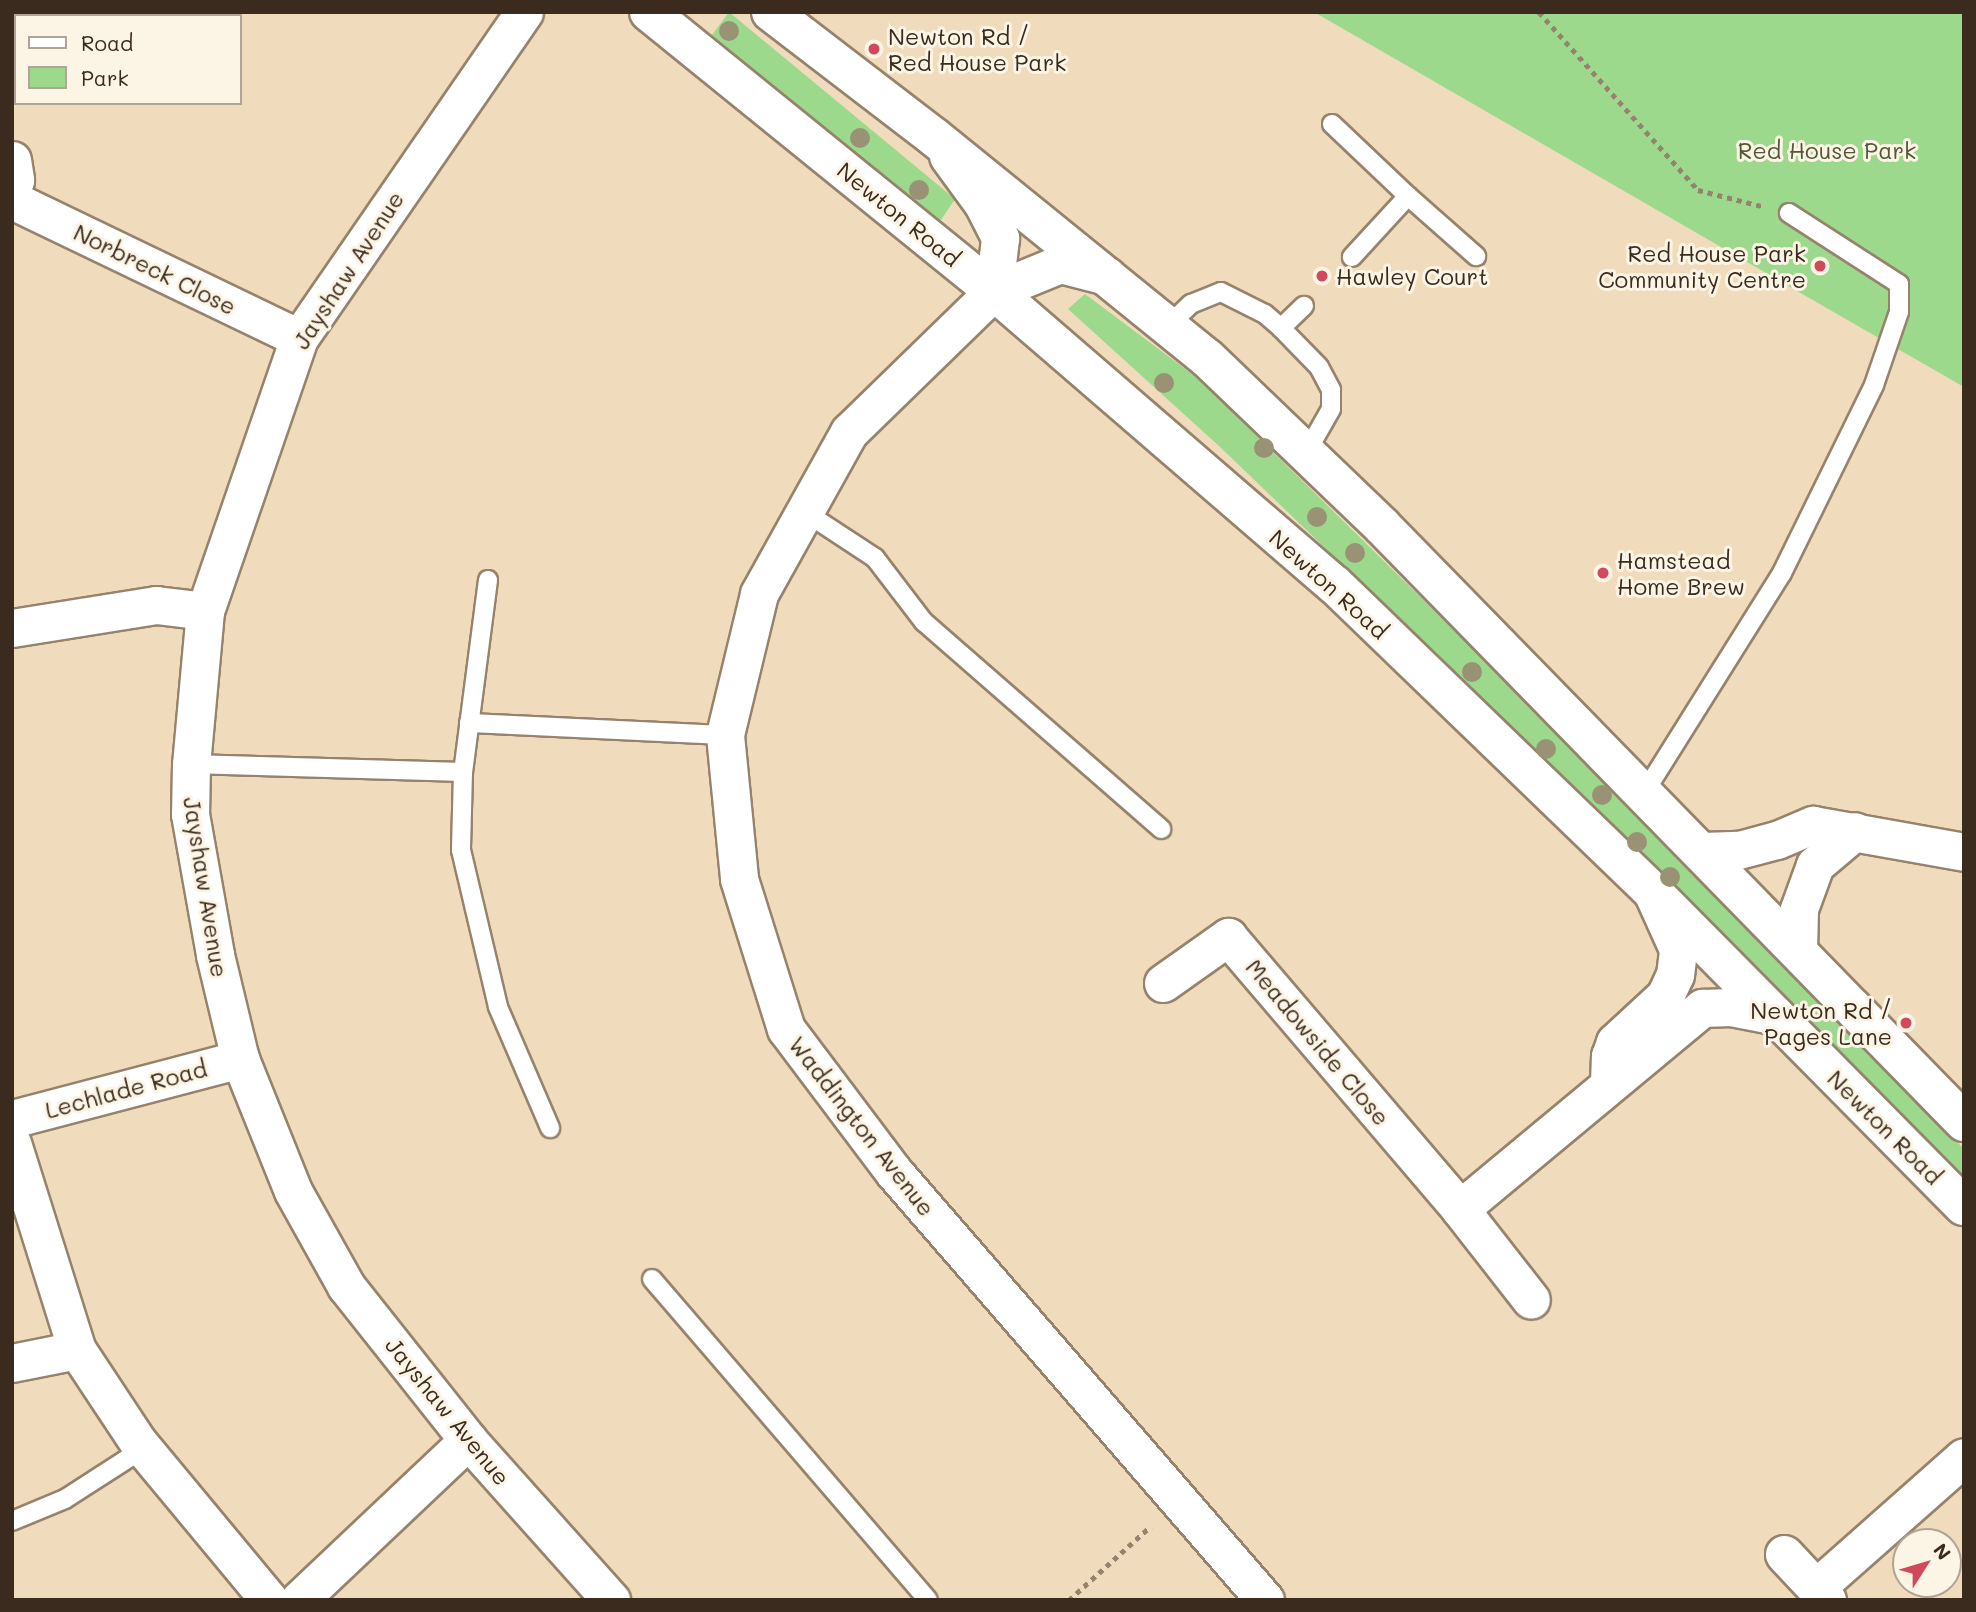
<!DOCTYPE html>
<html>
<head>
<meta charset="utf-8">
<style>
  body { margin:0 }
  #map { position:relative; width:1976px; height:1612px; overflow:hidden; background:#f0dcbc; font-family:Mali,sans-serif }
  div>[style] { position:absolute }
  .green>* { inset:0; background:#9cd98d }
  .path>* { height:4.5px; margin-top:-2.25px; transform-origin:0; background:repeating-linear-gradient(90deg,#96836d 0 5px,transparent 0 10px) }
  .roads { filter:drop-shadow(2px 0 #96836d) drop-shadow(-2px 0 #96836d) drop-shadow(0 2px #96836d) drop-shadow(0 -2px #96836d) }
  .service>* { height:18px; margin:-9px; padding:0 9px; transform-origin:9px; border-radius:9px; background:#fff }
  .minor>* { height:37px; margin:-18.5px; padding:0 18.5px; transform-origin:18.5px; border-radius:18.5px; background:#fff }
  .trunk>* { height:38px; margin:-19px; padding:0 19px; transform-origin:19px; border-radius:19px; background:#fff }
  .trees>* { width:20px; height:20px; margin:-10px; border-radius:50%; background:#9a9274 }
  .dots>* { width:19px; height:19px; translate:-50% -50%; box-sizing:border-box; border:4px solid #fcf5e5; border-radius:50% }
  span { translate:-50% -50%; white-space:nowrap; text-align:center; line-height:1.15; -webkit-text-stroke:6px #fcf5e5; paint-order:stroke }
  .poi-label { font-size:23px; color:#3b2a1e }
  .left { translate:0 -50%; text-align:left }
  .right { translate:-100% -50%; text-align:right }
  .park-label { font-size:23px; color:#53563a }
  .street-label { font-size:23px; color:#3b2a1e }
  .frame { position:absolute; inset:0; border:14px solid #3b2a1e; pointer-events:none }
  .legend { position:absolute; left:14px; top:14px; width:228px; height:91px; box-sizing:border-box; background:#fcf5e5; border:2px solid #afa495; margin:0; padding:9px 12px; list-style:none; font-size:21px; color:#3b2a1e }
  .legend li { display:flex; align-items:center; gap:14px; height:35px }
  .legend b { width:35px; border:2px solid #afa495 }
  .north { position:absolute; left:1892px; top:1528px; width:70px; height:70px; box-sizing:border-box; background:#fcf5e5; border:2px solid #afa495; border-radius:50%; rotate:53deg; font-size:19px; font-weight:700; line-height:28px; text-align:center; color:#3b2a1e }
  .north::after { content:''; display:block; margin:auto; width:24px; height:32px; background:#d1495b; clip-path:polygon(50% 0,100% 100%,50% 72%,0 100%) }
</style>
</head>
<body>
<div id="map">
  <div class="green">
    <i style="clip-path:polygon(729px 12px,955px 199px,939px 223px,712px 35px)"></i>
    <i style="clip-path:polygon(1314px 12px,1964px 12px,1964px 387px,1844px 318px)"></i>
    <i style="clip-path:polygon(1085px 294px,1200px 380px,1459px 635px,1964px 1149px,1964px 1176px,1561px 775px,1219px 446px,1068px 309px)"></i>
  </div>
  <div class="path">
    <i style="left:1539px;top:12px;width:239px;rotate:48.2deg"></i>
    <i style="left:1698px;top:190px;width:69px;rotate:14.2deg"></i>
    <i style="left:1069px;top:1600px;width:110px;rotate:-42.1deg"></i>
  </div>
  <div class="roads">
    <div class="service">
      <i style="left:1332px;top:124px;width:105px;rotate:43.5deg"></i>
      <i style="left:1408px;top:196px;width:83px;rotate:132.6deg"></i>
      <i style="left:1408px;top:196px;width:91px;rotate:41.4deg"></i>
      <i style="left:1168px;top:326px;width:32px;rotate:-44deg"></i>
      <i style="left:1191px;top:304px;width:32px;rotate:-22deg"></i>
      <i style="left:1221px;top:292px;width:49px;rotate:26.6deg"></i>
      <i style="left:1265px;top:314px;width:21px;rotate:41deg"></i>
      <i style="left:1281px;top:328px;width:54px;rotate:45.7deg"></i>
      <i style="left:1319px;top:367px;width:26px;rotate:62deg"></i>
      <i style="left:1331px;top:390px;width:19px;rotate:90deg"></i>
      <i style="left:1331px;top:409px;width:51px;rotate:119.6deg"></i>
      <i style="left:1281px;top:328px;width:32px;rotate:-44deg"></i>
      <i style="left:805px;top:512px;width:84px;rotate:33.3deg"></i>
      <i style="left:875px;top:558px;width:81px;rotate:52.6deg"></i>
      <i style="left:924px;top:622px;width:315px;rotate:41.1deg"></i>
      <i style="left:488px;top:580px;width:194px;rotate:97.4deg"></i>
      <i style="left:463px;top:772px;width:78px;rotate:91.5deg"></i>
      <i style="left:461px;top:850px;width:161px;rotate:76.7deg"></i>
      <i style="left:498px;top:1007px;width:132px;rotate:66.7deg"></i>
      <i style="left:469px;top:723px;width:256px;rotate:2.7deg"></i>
      <i style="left:191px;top:764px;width:272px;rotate:1.7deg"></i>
      <i style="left:1644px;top:793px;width:260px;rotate:-57.9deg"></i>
      <i style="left:1782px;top:573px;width:209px;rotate:-63.9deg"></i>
      <i style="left:1874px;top:385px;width:77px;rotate:-71.1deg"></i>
      <i style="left:1899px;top:312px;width:28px;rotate:-90deg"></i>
      <i style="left:1899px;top:284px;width:131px;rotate:-147.2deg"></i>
      <i style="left:652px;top:1279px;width:423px;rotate:49.3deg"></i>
      <i style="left:12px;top:1521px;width:57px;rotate:-22.5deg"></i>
      <i style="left:65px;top:1499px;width:94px;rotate:-32.8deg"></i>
    </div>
    <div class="minor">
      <i style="left:524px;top:12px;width:396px;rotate:124.6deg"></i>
      <i style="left:299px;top:338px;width:289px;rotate:109deg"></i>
      <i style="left:205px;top:611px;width:154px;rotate:95.2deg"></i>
      <i style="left:191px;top:764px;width:50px;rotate:91.1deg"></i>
      <i style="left:190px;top:814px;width:143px;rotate:79.9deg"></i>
      <i style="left:215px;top:955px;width:107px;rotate:76.5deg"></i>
      <i style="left:240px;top:1059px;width:142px;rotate:68.1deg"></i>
      <i style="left:293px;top:1191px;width:109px;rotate:60.8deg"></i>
      <i style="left:346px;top:1286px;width:196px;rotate:51.6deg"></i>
      <i style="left:468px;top:1440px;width:215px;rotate:48.2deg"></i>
      <i style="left:948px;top:156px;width:59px;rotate:53.9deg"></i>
      <i style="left:983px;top:204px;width:38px;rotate:63deg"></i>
      <i style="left:1000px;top:238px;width:53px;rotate:96.5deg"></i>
      <i style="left:12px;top:160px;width:20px;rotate:81deg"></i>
      <i style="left:15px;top:180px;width:9px;rotate:108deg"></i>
      <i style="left:12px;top:200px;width:318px;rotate:25.7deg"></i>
      <i style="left:1107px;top:276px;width:49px;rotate:-165.7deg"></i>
      <i style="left:1060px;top:264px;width:71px;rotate:157.8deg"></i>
      <i style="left:994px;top:291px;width:202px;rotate:135.8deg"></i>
      <i style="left:849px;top:432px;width:185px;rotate:119.1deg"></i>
      <i style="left:759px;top:594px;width:145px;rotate:103.6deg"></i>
      <i style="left:725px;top:735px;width:145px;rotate:84.4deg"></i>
      <i style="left:739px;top:879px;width:157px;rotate:72.6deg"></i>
      <i style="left:786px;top:1029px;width:178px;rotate:53deg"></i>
      <i style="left:893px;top:1171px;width:568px;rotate:49.07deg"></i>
      <i style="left:12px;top:628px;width:146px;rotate:-9.1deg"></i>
      <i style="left:156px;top:605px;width:49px;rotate:7deg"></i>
      <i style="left:1702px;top:851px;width:37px;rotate:-2deg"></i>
      <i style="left:1739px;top:850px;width:39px;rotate:-15deg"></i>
      <i style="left:1777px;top:840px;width:39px;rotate:-23deg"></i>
      <i style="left:1813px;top:825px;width:153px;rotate:10.1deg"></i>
      <i style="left:1798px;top:951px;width:42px;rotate:-88.6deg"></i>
      <i style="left:1799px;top:909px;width:47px;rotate:-70deg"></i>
      <i style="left:1815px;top:865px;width:52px;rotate:-40.4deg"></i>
      <i style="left:1163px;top:983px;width:80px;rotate:-35.3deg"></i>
      <i style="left:1228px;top:937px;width:358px;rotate:49.5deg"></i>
      <i style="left:1460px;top:1209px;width:115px;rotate:52deg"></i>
      <i style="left:1609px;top:1083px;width:27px;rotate:-88deg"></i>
      <i style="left:1610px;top:1056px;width:15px;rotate:-70deg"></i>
      <i style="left:1615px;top:1042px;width:68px;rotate:-42.6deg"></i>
      <i style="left:1665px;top:996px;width:23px;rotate:-65deg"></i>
      <i style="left:1675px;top:975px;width:26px;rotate:-83deg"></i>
      <i style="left:1678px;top:949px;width:60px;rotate:-114.4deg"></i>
      <i style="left:12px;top:1119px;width:236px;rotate:-14.7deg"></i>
      <i style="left:12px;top:1143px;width:217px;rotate:72.6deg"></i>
      <i style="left:77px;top:1350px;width:66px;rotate:168.7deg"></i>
      <i style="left:1460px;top:1209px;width:315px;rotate:-39.7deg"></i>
      <i style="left:1702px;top:1008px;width:29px;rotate:-2deg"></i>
      <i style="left:1731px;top:1007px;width:42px;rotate:11deg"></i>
      <i style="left:77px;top:1350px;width:110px;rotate:56.5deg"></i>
      <i style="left:138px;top:1442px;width:205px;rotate:50.3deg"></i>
      <i style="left:1784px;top:1554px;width:63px;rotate:46.9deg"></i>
      <i style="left:1817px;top:1587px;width:196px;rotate:-41.5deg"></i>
      <i style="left:299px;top:1600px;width:233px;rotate:-43.4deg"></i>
    </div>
    <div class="trunk">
      <i style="left:649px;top:12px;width:444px;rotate:39deg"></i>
      <i style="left:994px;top:291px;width:450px;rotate:40.8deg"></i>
      <i style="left:1335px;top:585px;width:439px;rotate:44deg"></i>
      <i style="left:1651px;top:890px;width:445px;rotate:45.3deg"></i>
      <i style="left:771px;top:12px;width:205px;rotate:37.5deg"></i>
      <i style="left:934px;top:137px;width:351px;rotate:39deg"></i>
      <i style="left:1207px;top:358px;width:243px;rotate:43.8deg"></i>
      <i style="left:1382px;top:526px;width:833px;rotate:45.68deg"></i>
    </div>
  </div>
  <div class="trees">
    <i style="left:729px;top:31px"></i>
    <i style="left:860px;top:138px"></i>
    <i style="left:919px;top:190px"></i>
    <i style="left:1164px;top:383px"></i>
    <i style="left:1264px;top:448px"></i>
    <i style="left:1317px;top:517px"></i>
    <i style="left:1355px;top:553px"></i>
    <i style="left:1472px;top:672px"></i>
    <i style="left:1546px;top:749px"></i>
    <i style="left:1602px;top:795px"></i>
    <i style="left:1637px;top:842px"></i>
    <i style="left:1670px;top:877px"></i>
  </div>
  <div class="dots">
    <i style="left:874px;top:49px;background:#d1495b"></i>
    <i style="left:1820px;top:266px;background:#d1495b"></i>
    <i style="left:1322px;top:276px;background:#d1495b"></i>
    <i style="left:1603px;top:573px;background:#d1495b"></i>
    <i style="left:1906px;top:1023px;background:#d1495b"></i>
  </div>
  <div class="poi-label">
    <span class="left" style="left:888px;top:49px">Newton Rd /<br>Red House Park</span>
    <span class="right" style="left:1806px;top:266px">Red House Park<br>Community Centre</span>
    <span class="left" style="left:1336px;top:276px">Hawley Court</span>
    <span class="left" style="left:1617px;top:573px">Hamstead<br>Home Brew</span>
    <span class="right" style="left:1892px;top:1023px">Newton Rd /<br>Pages Lane</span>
  </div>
  <div class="park-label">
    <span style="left:1827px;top:150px">Red House Park</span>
  </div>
  <div class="street-label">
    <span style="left:899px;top:214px;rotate:39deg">Newton Road</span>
    <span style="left:155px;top:269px;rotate:26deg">Norbreck Close</span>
    <span style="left:348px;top:270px;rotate:-57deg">Jayshaw Avenue</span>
    <span style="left:1329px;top:584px;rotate:42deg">Newton Road</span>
    <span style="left:206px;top:887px;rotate:81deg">Jayshaw Avenue</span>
    <span style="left:1318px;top:1042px;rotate:50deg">Meadowside Close</span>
    <span style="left:126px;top:1089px;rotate:-15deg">Lechlade Road</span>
    <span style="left:862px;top:1126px;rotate:52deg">Waddington Avenue</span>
    <span style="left:1885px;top:1127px;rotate:45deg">Newton Road</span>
    <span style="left:448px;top:1411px;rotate:51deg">Jayshaw Avenue</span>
  </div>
  <div class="frame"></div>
  <ul class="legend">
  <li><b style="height:9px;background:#fff"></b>Road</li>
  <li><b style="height:19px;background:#9cd98d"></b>Park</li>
  </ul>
  <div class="north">N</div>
</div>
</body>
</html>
